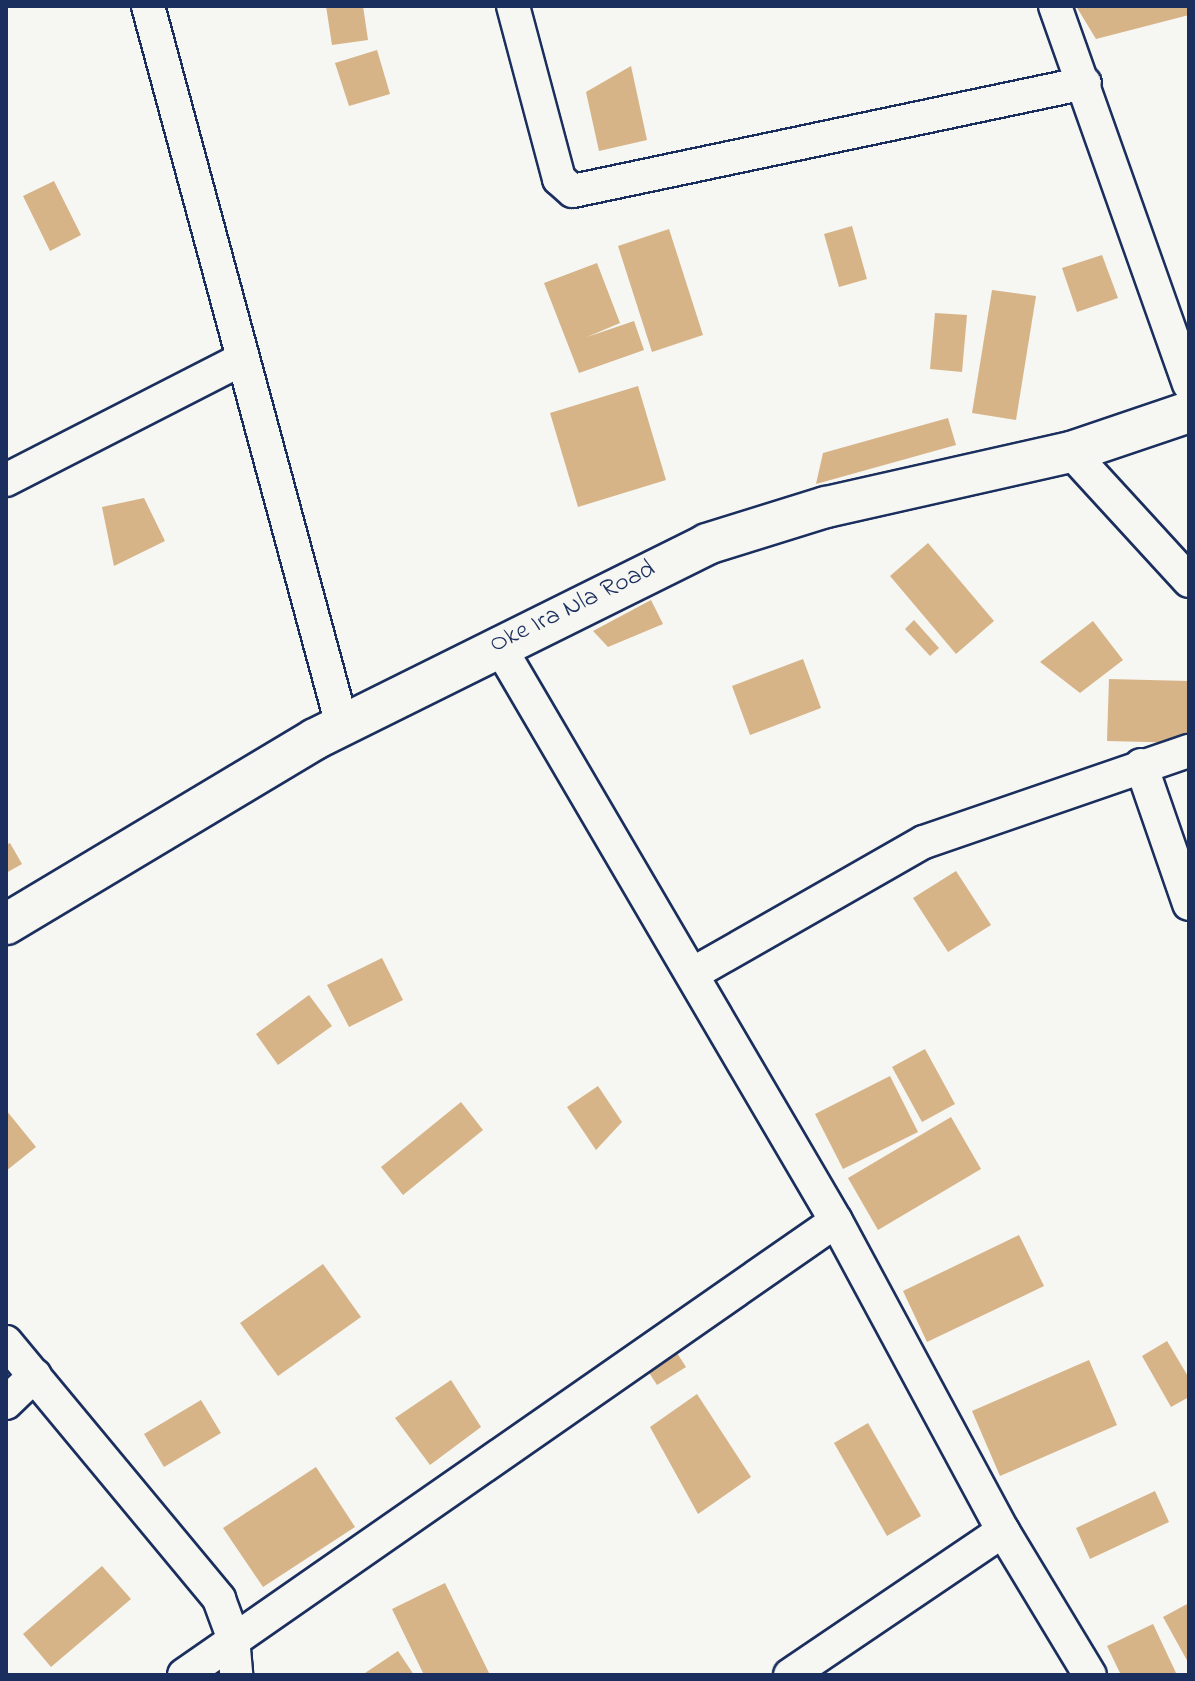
<!DOCTYPE html>
<html>
<head>
<meta charset="utf-8">
<style>
  body { margin:0 }
  #map { position:relative; width:1195px; height:1681px; overflow:hidden; background:#f6f6f2; font-family:"Indie Flower",sans-serif }
  div>[style] { position:absolute }
  .building>* { inset:0; background:#d6b488 }
  .roads { filter:drop-shadow(2px 0 #1b2f5e) drop-shadow(-2px 0 #1b2f5e) drop-shadow(0 2px #1b2f5e) drop-shadow(0 -2px #1b2f5e) }
  .minor>* { height:32px; margin:-16px; padding:0 16px; transform-origin:16px; border-radius:16px; background:#f6f6f2 }
  .tertiary>* { height:40px; margin:-20px; padding:0 20px; transform-origin:20px; border-radius:20px; background:#f6f6f2 }
  span { translate:-50% -50%; white-space:nowrap; text-align:center; line-height:1.15; -webkit-text-stroke:6px #f6f6f2; paint-order:stroke }
  .street-label { font-size:26px; color:#1b2f5e }
  .frame { position:absolute; inset:0; border:8px solid #1b2f5e; pointer-events:none }
</style>
</head>
<body>
<div id="map">
  <div class="building">
    <i style="clip-path:polygon(326px 6px,363px 6px,368px 40px,332px 45px)"></i>
    <i style="clip-path:polygon(1076px 6px,1189px 6px,1189px 15px,1096px 39px)"></i>
    <i style="clip-path:polygon(377px 50px,390px 94px,349px 106px,335px 63px)"></i>
    <i style="clip-path:polygon(631px 66px,647px 140px,599px 151px,586px 92px)"></i>
    <i style="clip-path:polygon(54px 181px,81px 235px,50px 251px,23px 196px)"></i>
    <i style="clip-path:polygon(852px 226px,867px 279px,839px 287px,824px 234px)"></i>
    <i style="clip-path:polygon(669px 229px,703px 335px,652px 352px,618px 246px)"></i>
    <i style="clip-path:polygon(1102px 255px,1118px 298px,1077px 312px,1062px 268px)"></i>
    <i style="clip-path:polygon(597px 263px,620px 323px,587px 337px,634px 321px,644px 350px,579px 373px,544px 283px)"></i>
    <i style="clip-path:polygon(992px 290px,1036px 296px,1016px 420px,972px 413px)"></i>
    <i style="clip-path:polygon(935px 313px,967px 315px,962px 372px,930px 369px)"></i>
    <i style="clip-path:polygon(638px 386px,666px 480px,578px 507px,550px 413px)"></i>
    <i style="clip-path:polygon(948px 418px,956px 445px,816px 484px,823px 453px)"></i>
    <i style="clip-path:polygon(144px 498px,165px 541px,114px 566px,102px 507px)"></i>
    <i style="clip-path:polygon(928px 543px,994px 621px,956px 654px,890px 576px)"></i>
    <i style="clip-path:polygon(651px 600px,663px 624px,608px 647px,593px 631px)"></i>
    <i style="clip-path:polygon(914px 620px,939px 648px,930px 656px,905px 629px)"></i>
    <i style="clip-path:polygon(1093px 621px,1123px 660px,1080px 693px,1040px 662px)"></i>
    <i style="clip-path:polygon(803px 659px,821px 708px,750px 735px,732px 686px)"></i>
    <i style="clip-path:polygon(1109px 679px,1189px 681px,1187px 743px,1107px 741px)"></i>
    <i style="clip-path:polygon(10px 843px,22px 864px,6px 873px,6px 845px)"></i>
    <i style="clip-path:polygon(956px 871px,991px 925px,948px 952px,913px 898px)"></i>
    <i style="clip-path:polygon(382px 958px,403px 1000px,349px 1027px,327px 985px)"></i>
    <i style="clip-path:polygon(309px 995px,332px 1026px,278px 1065px,256px 1034px)"></i>
    <i style="clip-path:polygon(925px 1049px,955px 1104px,922px 1122px,892px 1067px)"></i>
    <i style="clip-path:polygon(890px 1076px,918px 1132px,843px 1169px,815px 1114px)"></i>
    <i style="clip-path:polygon(598px 1086px,622px 1122px,596px 1150px,567px 1107px)"></i>
    <i style="clip-path:polygon(461px 1102px,483px 1130px,403px 1195px,381px 1167px)"></i>
    <i style="clip-path:polygon(6px 1110px,36px 1147px,6px 1171px)"></i>
    <i style="clip-path:polygon(951px 1117px,981px 1169px,878px 1230px,848px 1178px)"></i>
    <i style="clip-path:polygon(1019px 1235px,1044px 1286px,927px 1342px,903px 1291px)"></i>
    <i style="clip-path:polygon(323px 1264px,361px 1317px,278px 1376px,240px 1323px)"></i>
    <i style="clip-path:polygon(1167px 1341px,1189px 1378px,1189px 1397px,1171px 1407px,1142px 1356px)"></i>
    <i style="clip-path:polygon(675px 1350px,686px 1367px,657px 1385px,646px 1368px)"></i>
    <i style="clip-path:polygon(1089px 1360px,1117px 1425px,1000px 1476px,972px 1411px)"></i>
    <i style="clip-path:polygon(451px 1380px,481px 1427px,430px 1465px,395px 1418px)"></i>
    <i style="clip-path:polygon(697px 1394px,751px 1477px,698px 1514px,650px 1427px)"></i>
    <i style="clip-path:polygon(201px 1400px,221px 1433px,164px 1467px,144px 1434px)"></i>
    <i style="clip-path:polygon(868px 1423px,921px 1516px,887px 1536px,834px 1443px)"></i>
    <i style="clip-path:polygon(316px 1467px,355px 1527px,263px 1587px,223px 1528px)"></i>
    <i style="clip-path:polygon(1155px 1491px,1169px 1522px,1090px 1559px,1076px 1528px)"></i>
    <i style="clip-path:polygon(102px 1566px,131px 1599px,51px 1667px,23px 1634px)"></i>
    <i style="clip-path:polygon(445px 1583px,490px 1675px,424px 1675px,392px 1609px)"></i>
    <i style="clip-path:polygon(1189px 1603px,1189px 1664px,1163px 1617px)"></i>
    <i style="clip-path:polygon(1153px 1624px,1177px 1675px,1121px 1675px,1107px 1646px)"></i>
    <i style="clip-path:polygon(398px 1651px,414px 1675px,362px 1675px)"></i>
  </div>
  <div class="roads">
    <div class="minor">
      <i style="left:148px;top:6px;width:745px;rotate:74.9deg"></i>
      <i style="left:513px;top:6px;width:179px;rotate:75.1deg"></i>
      <i style="left:559px;top:179px;width:18px;rotate:41deg"></i>
      <i style="left:573px;top:191px;width:523px;rotate:-11.91deg"></i>
      <i style="left:1055px;top:6px;width:401px;rotate:70.5deg"></i>
      <i style="left:1071px;top:452px;width:175px;rotate:47.5deg"></i>
      <i style="left:6px;top:480px;width:262px;rotate:-27.1deg"></i>
      <i style="left:498px;top:644px;width:669px;rotate:59.64deg"></i>
      <i style="left:836px;top:1221px;width:352px;rotate:61.7deg"></i>
      <i style="left:1003px;top:1531px;width:168px;rotate:58.9deg"></i>
      <i style="left:1141px;top:765px;width:147px;rotate:70.9deg"></i>
      <i style="left:694px;top:973px;width:265px;rotate:-29.7deg"></i>
      <i style="left:924px;top:842px;width:280px;rotate:-19deg"></i>
      <i style="left:6px;top:1342px;width:334px;rotate:50.3deg"></i>
      <i style="left:219px;top:1599px;width:40px;rotate:69.8deg"></i>
      <i style="left:233px;top:1637px;width:38px;rotate:85deg"></i>
      <i style="left:6px;top:1403px;width:40px;rotate:-44deg"></i>
      <i style="left:184px;top:1675px;width:794px;rotate:-34.85deg"></i>
      <i style="left:790px;top:1675px;width:257px;rotate:-34.1deg"></i>
    </div>
    <div class="tertiary">
      <i style="left:6px;top:924px;width:360px;rotate:-30.9deg"></i>
      <i style="left:315px;top:739px;width:438px;rotate:-26.4deg"></i>
      <i style="left:707px;top:544px;width:125px;rotate:-17.3deg"></i>
      <i style="left:826px;top:507px;width:251px;rotate:-12.7deg"></i>
      <i style="left:1071px;top:452px;width:125px;rotate:-18.7deg"></i>
    </div>
  </div>
  <div class="street-label">
    <span style="left:573px;top:608px;rotate:-26deg">Oke Ira Nla Road</span>
  </div>
  <div class="frame"></div>
</div>
</body>
</html>
